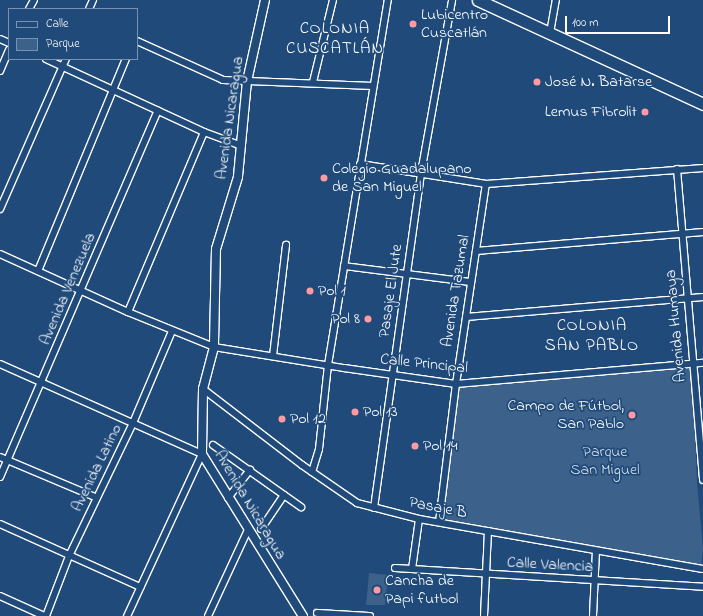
<!DOCTYPE html>
<html>
<head>
<meta charset="utf-8">
<style>
  body { margin:0 }
  #map { position:relative; width:703px; height:616px; overflow:hidden; background:#1f4a7a; font-family:"Indie Flower",sans-serif }
  div>[style] { position:absolute }
  .green>* { inset:0; background:#3c618b }
  .roads { filter:drop-shadow(1px 0 #fff) drop-shadow(-1px 0 #fff) drop-shadow(0 1px #fff) drop-shadow(0 -1px #fff) }
  .street>* { height:6px; margin:-3px; padding:0 3px; transform-origin:3px; border-radius:3px; background:#1f4a7a }
  .secondary>* { height:8px; margin:-4px; padding:0 4px; transform-origin:4px; border-radius:4px; background:#1f4a7a }
  .highway>* { height:11px; margin:-5.5px; padding:0 5.5px; transform-origin:5.5px; border-radius:5.5px; background:#1f4a7a }
  .dots>* { width:11px; height:11px; translate:-50% -50%; box-sizing:border-box; border:2px solid #1f4a7a; border-radius:50% }
  span { translate:-50% -50%; white-space:nowrap; text-align:center; line-height:1.15; -webkit-text-stroke:3.5px #1f4a7a; paint-order:stroke }
  .poi-label { font-size:16px; color:#fff }
  .left { translate:0 -50%; text-align:left }
  .right { translate:-100% -50%; text-align:right }
  .street-label { font-size:16px; color:#fff }
  .park-label { font-size:16px; color:#d8dfe8 }
  .neighbourhood-label { font-size:17px; color:#fff; letter-spacing:1px }
  .legend { position:absolute; left:8px; top:8px; width:130px; height:52px; box-sizing:border-box; background:#1f4a7a; border:1px solid #7992af; margin:0; padding:5px 7px; list-style:none; font-size:12px; color:#fff }
  .legend li { display:flex; align-items:center; gap:8px; height:20px }
  .legend b { width:20px; border:1px solid #7992af }
  .scale { position:absolute; left:565px; top:16px; width:105px; height:18px; box-sizing:border-box; border:2px solid #fff; border-top:0; padding-left:5px; font-size:12px; line-height:14px; white-space:nowrap; color:#fff; -webkit-text-stroke:3px #1f4a7a; paint-order:stroke }
</style>
</head>
<body>
<div id="map">
  <div class="green">
    <i style="clip-path:polygon(692px 364px,697px 482px,703px 549px,701px 568px,439px 522px,456px 384px)"></i>
    <i style="clip-path:polygon(369px 573px,388px 575px,385px 605px,366px 605px)"></i>
  </div>
  <div class="roads">
    <div class="street">
      <i style="left:29px;top:9px;width:10px;rotate:-61deg"></i>
      <i style="left:89px;top:9px;width:10px;rotate:-66deg"></i>
      <i style="left:550px;top:33px;width:34px;rotate:-80deg"></i>
      <i style="left:0;top:39px;width:10px;rotate:24deg"></i>
      <i style="left:137px;top:41px;width:94px;rotate:24.4deg"></i>
      <i style="left:223px;top:80px;width:150px;rotate:2.3deg"></i>
      <i style="left:46px;top:59px;width:174px;rotate:24.8deg"></i>
      <i style="left:204px;top:132px;width:40px;rotate:20.2deg"></i>
      <i style="left:0;top:71px;width:23px;rotate:-67deg"></i>
      <i style="left:313px;top:82px;width:84px;rotate:-76.3deg"></i>
      <i style="left:360px;top:164px;width:128px;rotate:9deg"></i>
      <i style="left:486px;top:184px;width:218px;rotate:-4.2deg"></i>
      <i style="left:677px;top:169px;width:312px;rotate:85.2deg"></i>
      <i style="left:0;top:209px;width:164px;rotate:-66.3deg"></i>
      <i style="left:476px;top:251px;width:228px;rotate:-4.8deg"></i>
      <i style="left:0;top:254px;width:141px;rotate:24.4deg"></i>
      <i style="left:128px;top:312px;width:93px;rotate:22.1deg"></i>
      <i style="left:214px;top:347px;width:132px;rotate:9.2deg"></i>
      <i style="left:344px;top:368px;width:113px;rotate:8.1deg"></i>
      <i style="left:456px;top:384px;width:248px;rotate:-4.9deg"></i>
      <i style="left:344px;top:266px;width:128px;rotate:7.2deg"></i>
      <i style="left:38px;top:271px;width:230px;rotate:-67.5deg"></i>
      <i style="left:128px;top:312px;width:195px;rotate:-67.1deg"></i>
      <i style="left:466px;top:317px;width:238px;rotate:-4.8deg"></i>
      <i style="left:273px;top:356px;width:112px;rotate:-83.3deg"></i>
      <i style="left:0;top:364px;width:221px;rotate:24deg"></i>
      <i style="left:202px;top:454px;width:179px;rotate:114.8deg"></i>
      <i style="left:203px;top:389px;width:125px;rotate:37.5deg"></i>
      <i style="left:302px;top:465px;width:67px;rotate:34.6deg"></i>
      <i style="left:357px;top:503px;width:64px;rotate:14.5deg"></i>
      <i style="left:419px;top:519px;width:288px;rotate:10deg"></i>
      <i style="left:213px;top:445px;width:108px;rotate:35.2deg"></i>
      <i style="left:0;top:457px;width:105px;rotate:22.9deg"></i>
      <i style="left:312px;top:472px;width:24px;rotate:-73deg"></i>
      <i style="left:319px;top:449px;width:84px;rotate:-83.9deg"></i>
      <i style="left:328px;top:365px;width:370px;rotate:-80.7deg"></i>
      <i style="left:0;top:477px;width:399px;rotate:-66.7deg"></i>
      <i style="left:228px;top:498px;width:36px;rotate:-52deg"></i>
      <i style="left:374px;top:508px;width:338px;rotate:-82deg"></i>
      <i style="left:421px;top:173px;width:176px;rotate:-79.8deg"></i>
      <i style="left:439px;top:522px;width:139px;rotate:-83deg"></i>
      <i style="left:456px;top:384px;width:202px;rotate:-81.5deg"></i>
      <i style="left:0;top:524px;width:154px;rotate:24.2deg"></i>
      <i style="left:261px;top:529px;width:41px;rotate:-55.9deg"></i>
      <i style="left:395px;top:568px;width:309px;rotate:3.5deg"></i>
      <i style="left:412px;top:569px;width:50px;rotate:-82deg"></i>
      <i style="left:0;top:596px;width:48px;rotate:24.4deg"></i>
      <i style="left:317px;top:613px;width:53px;rotate:3.2deg"></i>
      <i style="left:46px;top:616px;width:64px;rotate:-69deg"></i>
      <i style="left:69px;top:556px;width:148px;rotate:-64.3deg"></i>
      <i style="left:133px;top:423px;width:100px;rotate:-67deg"></i>
      <i style="left:208px;top:616px;width:95px;rotate:-65.1deg"></i>
      <i style="left:484px;top:616px;width:85px;rotate:-87.3deg"></i>
      <i style="left:593px;top:616px;width:65px;rotate:-87.4deg"></i>
    </div>
    <div class="secondary">
      <i style="left:265px;top:0;width:83px;rotate:102.5deg"></i>
      <i style="left:247px;top:81px;width:96px;rotate:95.4deg"></i>
      <i style="left:238px;top:177px;width:75px;rotate:107deg"></i>
      <i style="left:216px;top:249px;width:98px;rotate:91.2deg"></i>
      <i style="left:214px;top:347px;width:43px;rotate:104.7deg"></i>
      <i style="left:203px;top:389px;width:65px;rotate:90.9deg"></i>
      <i style="left:202px;top:454px;width:191px;rotate:58.1deg"></i>
    </div>
    <div class="highway">
      <i style="left:478px;top:0;width:248px;rotate:24.8deg"></i>
    </div>
  </div>
  <div class="dots">
    <i style="left:413px;top:24px;background:#ff9aa2"></i>
    <i style="left:537px;top:82px;background:#ff9aa2"></i>
    <i style="left:645px;top:112px;background:#ff9aa2"></i>
    <i style="left:324px;top:178px;background:#ff9aa2"></i>
    <i style="left:310px;top:291px;background:#ff9aa2"></i>
    <i style="left:368px;top:319px;background:#ff9aa2"></i>
    <i style="left:355px;top:412px;background:#ff9aa2"></i>
    <i style="left:632px;top:415px;background:#ff9aa2"></i>
    <i style="left:282px;top:419px;background:#ff9aa2"></i>
    <i style="left:415px;top:446px;background:#ff9aa2"></i>
    <i style="left:377px;top:590px;background:#ff9aa2"></i>
  </div>
  <div class="poi-label">
    <span class="left" style="left:421px;top:24px">Lubicentro<br>Cuscatlán</span>
    <span class="left" style="left:545px;top:82px">José N. Batarse</span>
    <span class="right" style="left:637px;top:112px">Lemus Fibrolit</span>
    <span class="left" style="left:332px;top:178px">Colegio Guadalupano<br>de San Miguel</span>
    <span class="left" style="left:318px;top:291px">Pol 1</span>
    <span class="right" style="left:360px;top:319px">Pol 8</span>
    <span class="right" style="left:624px;top:415px">Campo de Fútbol,<br>San Pablo</span>
    <span class="left" style="left:363px;top:412px">Pol 13</span>
    <span class="left" style="left:290px;top:419px">Pol 12</span>
    <span class="left" style="left:423px;top:446px">Pol 14</span>
    <span class="left" style="left:385px;top:590px">Cancha de<br>Papi futbol</span>
  </div>
  <div class="street-label">
    <span style="left:230px;top:118px;rotate:-82deg">Avenida Nicaragua</span>
    <span style="left:68px;top:289px;rotate:-67deg">Avenida Venezuela</span>
    <span style="left:391px;top:291px;rotate:-82deg">Pasaje El Jute</span>
    <span style="left:456px;top:291px;rotate:-81deg">Avenida Tazumal</span>
    <span style="left:676px;top:326px;rotate:-95deg">Avenida Humaya</span>
    <span style="left:424px;top:364px;rotate:6deg">Calle Principal</span>
    <span style="left:97px;top:468px;rotate:-64deg">Avenida Latino</span>
    <span style="left:250px;top:505px;rotate:59deg">Avenida Nicaragua</span>
    <span style="left:438px;top:508px;rotate:11deg">Pasaje B</span>
    <span style="left:550px;top:565px;rotate:3deg">Calle Valencia</span>
  </div>
  <div class="park-label">
    <span style="left:605px;top:461px">Parque<br>San Miguel</span>
  </div>
  <div class="neighbourhood-label">
    <span style="left:335px;top:39px">COLONIA<br>CUSCATLÁN</span>
    <span style="left:592px;top:336px">COLONIA<br>SAN PABLO</span>
  </div>
  <ul class="legend">
  <li><b style="height:5px;background:#1f4a7a"></b>Calle</li>
  <li><b style="height:11px;background:#3c618b"></b>Parque</li>
  </ul>
  <div class="scale">100 m</div>
</div>
</body>
</html>
